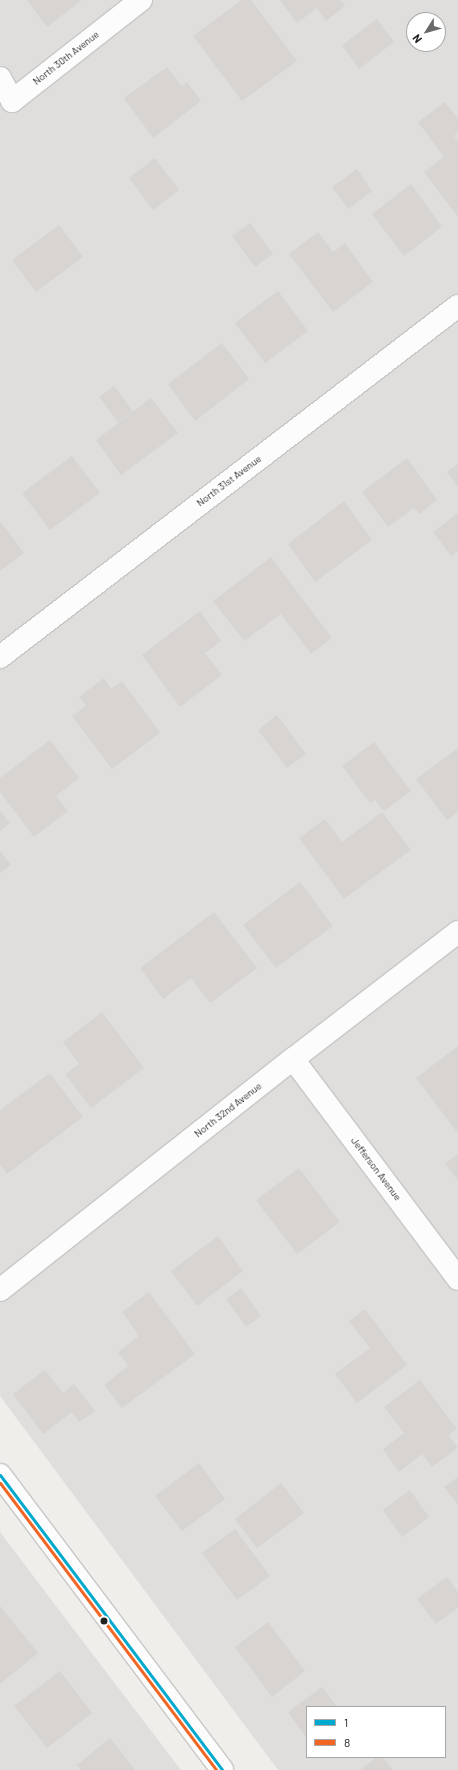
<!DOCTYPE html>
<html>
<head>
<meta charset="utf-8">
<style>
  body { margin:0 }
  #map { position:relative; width:458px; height:1770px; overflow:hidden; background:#f0eeeb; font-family:Barlow,sans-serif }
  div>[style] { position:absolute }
  .residential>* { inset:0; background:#dfdedc }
  .building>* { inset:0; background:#d7d4d2 }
  .roads { filter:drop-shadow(1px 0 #c9c8c7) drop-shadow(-1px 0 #c9c8c7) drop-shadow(0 1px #c9c8c7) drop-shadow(0 -1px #c9c8c7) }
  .minor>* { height:22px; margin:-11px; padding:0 11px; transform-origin:11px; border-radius:11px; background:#fdfcfc }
  .bus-1>* { height:3px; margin:-1.5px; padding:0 1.5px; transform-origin:1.5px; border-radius:1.5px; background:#00a9ce }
  .bus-2>* { height:3px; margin:-1.5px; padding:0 1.5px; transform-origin:1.5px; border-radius:1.5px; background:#f26522 }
  .dots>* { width:11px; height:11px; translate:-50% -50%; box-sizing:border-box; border:2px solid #fff; border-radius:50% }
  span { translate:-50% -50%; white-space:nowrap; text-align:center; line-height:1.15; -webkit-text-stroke:4px #fff; paint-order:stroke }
  .street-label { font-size:10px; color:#222 }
  .legend { position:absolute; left:306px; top:1706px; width:140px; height:52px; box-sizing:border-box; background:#fff; border:1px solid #a7a7a7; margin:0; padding:5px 7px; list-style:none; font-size:12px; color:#222 }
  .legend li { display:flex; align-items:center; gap:8px; height:20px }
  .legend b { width:20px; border:1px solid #a7a7a7 }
  .north { position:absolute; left:406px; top:12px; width:40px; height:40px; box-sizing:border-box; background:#fff; border:1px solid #a7a7a7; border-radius:50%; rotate:233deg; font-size:11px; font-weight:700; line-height:16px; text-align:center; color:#222 }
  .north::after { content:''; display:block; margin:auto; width:14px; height:18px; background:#6a6968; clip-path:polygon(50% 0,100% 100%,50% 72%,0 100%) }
</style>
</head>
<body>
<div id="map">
  <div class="residential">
    <i style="clip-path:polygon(evenodd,0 0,458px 0,458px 1770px,278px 1770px,0 1396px,0 0,414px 20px,438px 20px,438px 44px,414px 44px,414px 20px,0 0,307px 1707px,445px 1707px,445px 1757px,307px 1757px,307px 1707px)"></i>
    <i style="clip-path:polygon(0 1532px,81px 1639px,181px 1770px,0 1770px)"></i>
  </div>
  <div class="building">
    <i style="clip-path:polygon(27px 0,82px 0,47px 27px)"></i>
    <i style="clip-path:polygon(242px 0,251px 0,297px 61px,242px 101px,193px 36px)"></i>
    <i style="clip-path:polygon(280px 0,340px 0,345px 6px,326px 21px,317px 8px,297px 23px)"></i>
    <i style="clip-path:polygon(377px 19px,394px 42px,359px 69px,342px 45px)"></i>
    <i style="clip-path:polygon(167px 67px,182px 87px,187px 82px,201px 101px,153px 138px,124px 98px)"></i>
    <i style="clip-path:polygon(445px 102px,458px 119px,458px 132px,454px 136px,458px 141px,458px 217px,424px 172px,444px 157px,418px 122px)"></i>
    <i style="clip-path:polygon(155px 158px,179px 190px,153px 210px,129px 178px)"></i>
    <i style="clip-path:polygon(357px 169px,372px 191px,348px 209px,332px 187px)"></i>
    <i style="clip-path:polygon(411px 184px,442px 227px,404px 256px,372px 214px)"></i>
    <i style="clip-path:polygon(250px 223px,273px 254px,255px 267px,232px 236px)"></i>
    <i style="clip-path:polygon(59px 225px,83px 257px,36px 292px,12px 260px)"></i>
    <i style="clip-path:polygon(318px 232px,333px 252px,345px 243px,373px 282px,333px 312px,289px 254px)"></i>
    <i style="clip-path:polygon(278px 291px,308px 331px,265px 363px,235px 323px)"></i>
    <i style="clip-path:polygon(222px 343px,249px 379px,195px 421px,168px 384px)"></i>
    <i style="clip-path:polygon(114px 386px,133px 411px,118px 422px,99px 397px)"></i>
    <i style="clip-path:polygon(151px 398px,178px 433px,121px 475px,96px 440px)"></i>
    <i style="clip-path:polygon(72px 456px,100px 493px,50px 530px,22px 493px)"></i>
    <i style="clip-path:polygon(407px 458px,437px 500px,419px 514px,414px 508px,388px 527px,362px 492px)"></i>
    <i style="clip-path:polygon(458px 464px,458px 487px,447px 472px)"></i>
    <i style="clip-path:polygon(344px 501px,372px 540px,315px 582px,288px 544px)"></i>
    <i style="clip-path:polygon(458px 513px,458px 551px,451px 556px,433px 532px)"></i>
    <i style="clip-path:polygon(0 521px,24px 553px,0 571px)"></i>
    <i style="clip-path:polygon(271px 557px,332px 638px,311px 654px,281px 614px,244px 641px,213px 601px)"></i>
    <i style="clip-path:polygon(200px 611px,221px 641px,205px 653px,222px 675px,180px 707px,142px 655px)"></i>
    <i style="clip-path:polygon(104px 678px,111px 689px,122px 681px,160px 733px,112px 769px,72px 716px,86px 706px,79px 697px)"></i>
    <i style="clip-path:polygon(277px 715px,306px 754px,287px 768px,258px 730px)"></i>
    <i style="clip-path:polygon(50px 740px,79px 778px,56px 796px,68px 811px,34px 837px,0 792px,0 778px)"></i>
    <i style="clip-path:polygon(374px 742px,411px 791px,384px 811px,375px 800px,370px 803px,342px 766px)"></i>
    <i style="clip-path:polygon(458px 748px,458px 812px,447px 820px,416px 779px)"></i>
    <i style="clip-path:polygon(0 811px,10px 823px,0 831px)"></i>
    <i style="clip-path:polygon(382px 812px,411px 850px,344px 899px,299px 838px,325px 819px,342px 842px)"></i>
    <i style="clip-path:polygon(0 851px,11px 865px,0 873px)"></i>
    <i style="clip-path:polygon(300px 882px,333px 926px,276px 968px,243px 925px)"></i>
    <i style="clip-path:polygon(214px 912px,257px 968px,210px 1003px,191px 978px,163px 999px,140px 968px)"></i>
    <i style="clip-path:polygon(102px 1012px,144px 1068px,91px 1108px,65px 1074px,79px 1064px,63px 1042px)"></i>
    <i style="clip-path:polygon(458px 1046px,458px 1132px,457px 1132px,416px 1078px)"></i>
    <i style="clip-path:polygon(50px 1073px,83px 1117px,7px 1174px,0 1164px,0 1110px)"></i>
    <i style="clip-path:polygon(458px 1154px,458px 1180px,445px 1164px)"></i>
    <i style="clip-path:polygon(299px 1168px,340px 1222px,297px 1254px,256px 1200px)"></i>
    <i style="clip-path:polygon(218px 1236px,243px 1271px,197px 1306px,171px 1271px)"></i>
    <i style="clip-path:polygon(241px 1288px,261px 1316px,246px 1327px,226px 1299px)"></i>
    <i style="clip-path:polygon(149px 1292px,195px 1354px,122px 1408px,104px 1385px,128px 1366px,118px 1352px,139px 1336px,122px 1312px)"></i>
    <i style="clip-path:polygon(365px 1309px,407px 1365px,357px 1403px,335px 1374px,370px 1348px,349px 1321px)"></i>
    <i style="clip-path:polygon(45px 1370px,63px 1393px,74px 1384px,95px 1411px,79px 1422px,72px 1412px,43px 1434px,13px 1394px)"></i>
    <i style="clip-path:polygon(420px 1380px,457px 1429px,448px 1435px,458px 1448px,432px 1467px,422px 1454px,399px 1472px,383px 1449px,404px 1433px,384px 1407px)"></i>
    <i style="clip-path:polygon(199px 1463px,225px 1499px,182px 1531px,155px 1496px)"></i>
    <i style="clip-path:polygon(458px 1477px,458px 1505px,444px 1487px)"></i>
    <i style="clip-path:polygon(281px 1483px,304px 1513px,257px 1548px,235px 1519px)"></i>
    <i style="clip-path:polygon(410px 1490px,429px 1517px,402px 1537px,383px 1510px)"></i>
    <i style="clip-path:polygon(235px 1529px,270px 1576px,237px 1600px,202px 1553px)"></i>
    <i style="clip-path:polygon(447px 1577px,458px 1592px,458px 1608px,436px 1624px,417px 1599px)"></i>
    <i style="clip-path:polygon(0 1606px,38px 1653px,0 1684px)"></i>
    <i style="clip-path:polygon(268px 1622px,305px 1671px,272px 1697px,235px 1647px)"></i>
    <i style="clip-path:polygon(60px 1671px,92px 1713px,47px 1748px,14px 1706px)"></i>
    <i style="clip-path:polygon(322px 1687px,337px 1707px,307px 1707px,307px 1739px,288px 1712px)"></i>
    <i style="clip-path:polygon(110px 1738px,135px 1770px,81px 1770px,77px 1765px)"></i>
    <i style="clip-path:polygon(377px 1757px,383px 1757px,393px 1770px,360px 1770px)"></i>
  </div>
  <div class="roads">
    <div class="minor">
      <i style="left:0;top:78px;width:26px;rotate:62deg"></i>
      <i style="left:12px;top:101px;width:164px;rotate:-38.1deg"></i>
      <i style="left:0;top:657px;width:577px;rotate:-37.47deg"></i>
      <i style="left:293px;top:1059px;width:275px;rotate:53.1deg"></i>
      <i style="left:0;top:1290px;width:373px;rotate:-38.3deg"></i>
      <i style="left:293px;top:1059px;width:208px;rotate:-37.6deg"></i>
      <i style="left:0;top:1475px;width:369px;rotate:53deg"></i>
    </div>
  </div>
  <div class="bus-1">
    <i style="left:0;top:1475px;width:369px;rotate:53deg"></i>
  </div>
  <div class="bus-2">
    <i style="left:0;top:1483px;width:359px;rotate:53deg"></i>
  </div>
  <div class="dots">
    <i style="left:104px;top:1621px;background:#222"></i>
  </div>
  <div class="street-label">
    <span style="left:66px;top:58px;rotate:-38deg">North 30th Avenue</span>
    <span style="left:229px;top:481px;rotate:-37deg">North 31st Avenue</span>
    <span style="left:228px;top:1110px;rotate:-38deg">North 32nd Avenue</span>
    <span style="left:376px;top:1169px;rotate:53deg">Jefferson Avenue</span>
  </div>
  <ul class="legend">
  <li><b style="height:5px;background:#00a9ce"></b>1</li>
  <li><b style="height:5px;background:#f26522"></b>8</li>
  </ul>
  <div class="north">N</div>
</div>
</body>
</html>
